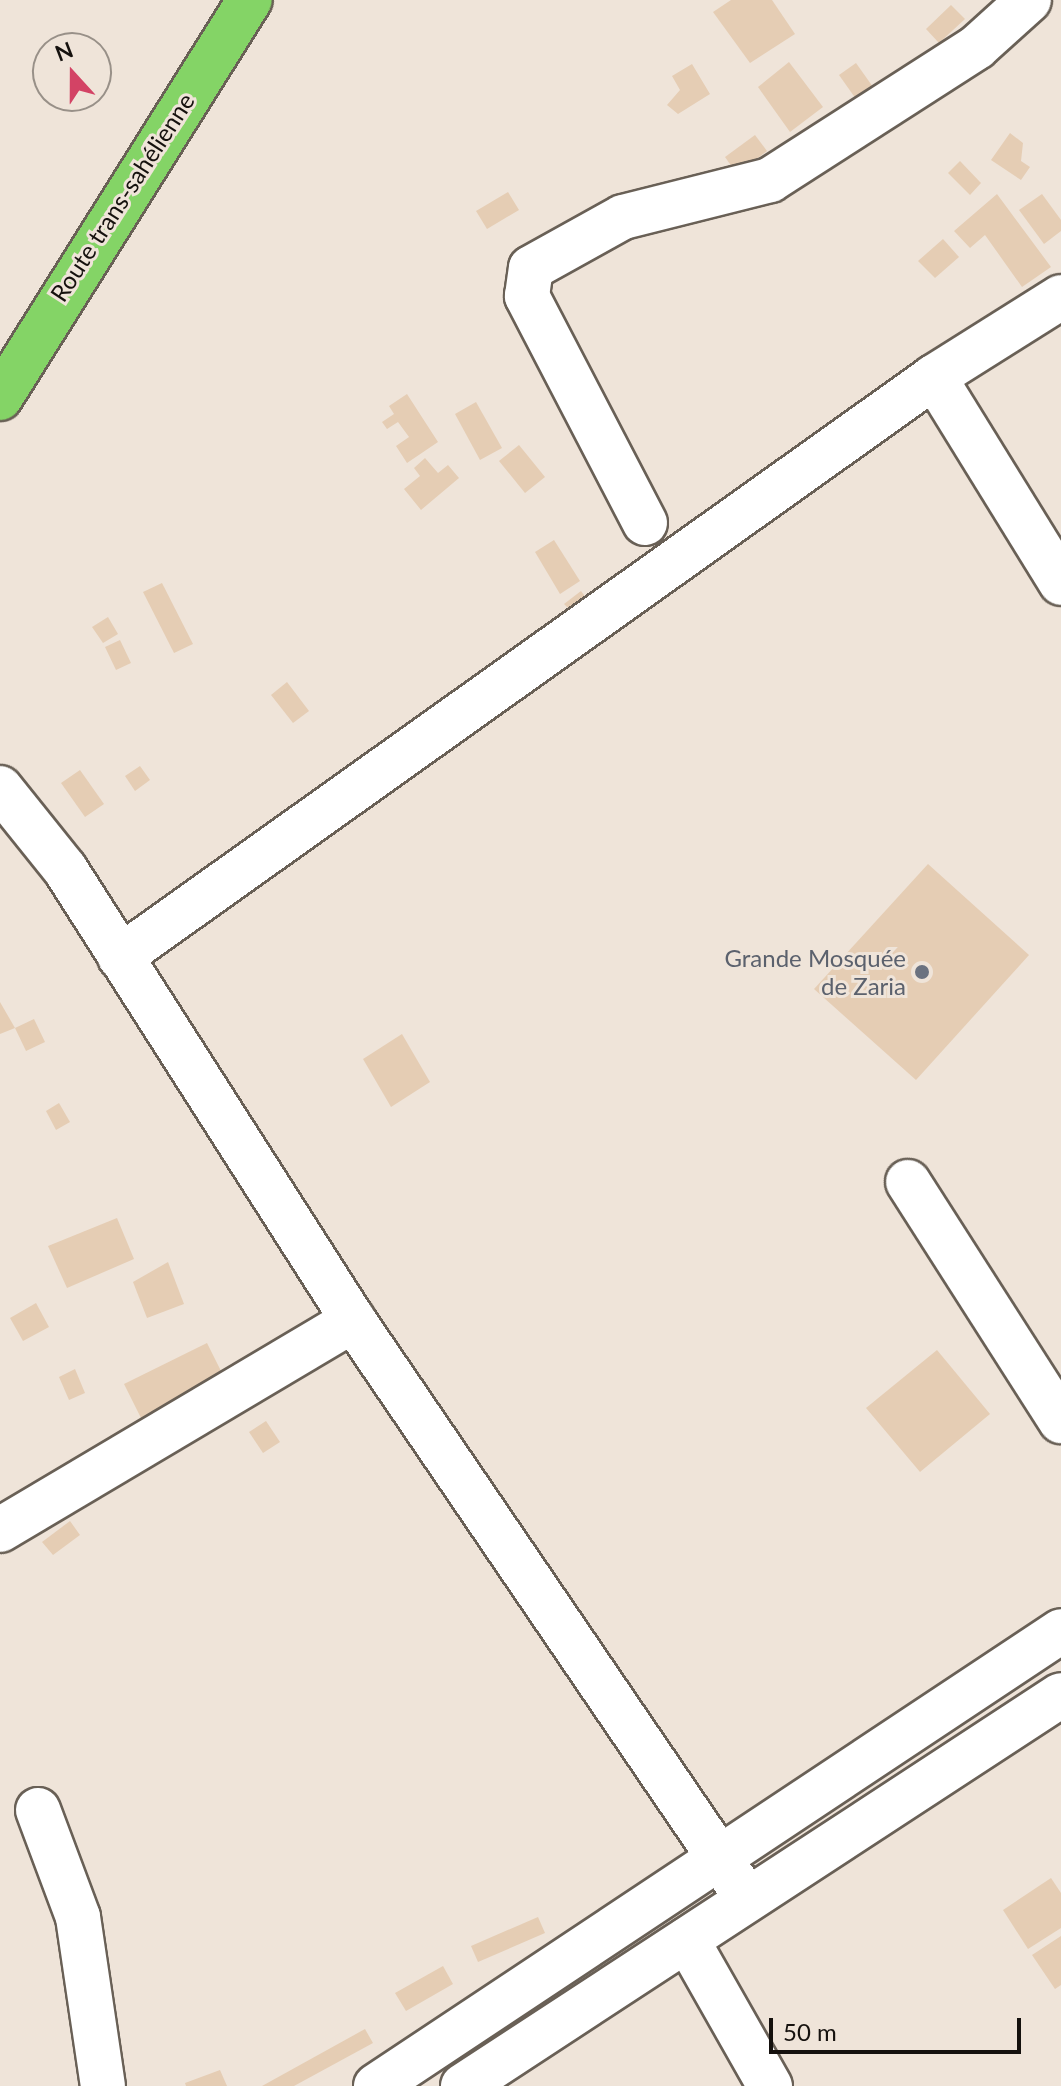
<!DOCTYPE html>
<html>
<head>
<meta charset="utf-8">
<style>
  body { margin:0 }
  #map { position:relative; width:1061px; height:2086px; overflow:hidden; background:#efe4d9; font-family:Lato,sans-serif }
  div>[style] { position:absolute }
  .building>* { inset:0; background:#e5cdb4 }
  .roads { filter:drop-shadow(2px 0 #696056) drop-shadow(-2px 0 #696056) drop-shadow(0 2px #696056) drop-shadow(0 -2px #696056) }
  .minor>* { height:44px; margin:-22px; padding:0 22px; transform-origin:22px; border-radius:22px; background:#fff }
  .highway>* { height:44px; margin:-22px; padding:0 22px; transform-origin:22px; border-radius:22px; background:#84d466 }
  .dots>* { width:22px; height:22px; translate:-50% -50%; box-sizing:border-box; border:4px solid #efe4d9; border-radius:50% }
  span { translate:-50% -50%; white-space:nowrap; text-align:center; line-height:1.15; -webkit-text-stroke:6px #efe4d9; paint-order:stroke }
  .street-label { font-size:24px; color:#15110e }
  .worship-label { font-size:24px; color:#5b616d }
  .right { translate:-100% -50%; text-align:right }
  .north { position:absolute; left:32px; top:32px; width:80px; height:80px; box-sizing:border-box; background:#efe4d9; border:2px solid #989088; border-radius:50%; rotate:339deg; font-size:22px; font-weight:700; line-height:32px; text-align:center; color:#15110e }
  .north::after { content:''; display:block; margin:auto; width:28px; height:36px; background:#d34365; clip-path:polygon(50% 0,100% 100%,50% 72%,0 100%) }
  .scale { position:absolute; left:769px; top:2018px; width:252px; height:36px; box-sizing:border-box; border:4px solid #15110e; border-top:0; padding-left:10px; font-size:24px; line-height:28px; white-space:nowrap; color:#15110e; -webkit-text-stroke:6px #efe4d9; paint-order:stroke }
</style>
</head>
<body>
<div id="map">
  <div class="building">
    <i style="clip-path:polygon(731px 0,772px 0,795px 34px,750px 63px,713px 12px)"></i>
    <i style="clip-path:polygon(951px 5px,965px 19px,939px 43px,926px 29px)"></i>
    <i style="clip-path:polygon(789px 62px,823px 107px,790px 132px,758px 87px)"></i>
    <i style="clip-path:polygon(856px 63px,873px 87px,856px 99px,839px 75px)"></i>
    <i style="clip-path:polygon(692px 64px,710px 94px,678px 114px,667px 105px,680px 90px,672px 76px)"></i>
    <i style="clip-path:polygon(1010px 133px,1023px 143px,1021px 161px,1030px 167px,1021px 180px,991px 160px)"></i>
    <i style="clip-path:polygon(755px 135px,767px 151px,737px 174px,725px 157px)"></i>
    <i style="clip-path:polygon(960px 161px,981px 183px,970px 195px,948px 173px)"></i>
    <i style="clip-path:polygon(508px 192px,519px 210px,487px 229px,476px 211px)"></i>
    <i style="clip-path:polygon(997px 194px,1051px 267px,1022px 287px,985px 235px,970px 248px,954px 231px)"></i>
    <i style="clip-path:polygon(1042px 194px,1061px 220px,1061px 231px,1044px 244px,1019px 210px)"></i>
    <i style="clip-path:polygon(943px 239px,959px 257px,935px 278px,918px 261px)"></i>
    <i style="clip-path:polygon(407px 394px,438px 442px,407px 463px,396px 446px,409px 437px,398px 422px,387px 429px,382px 422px,394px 414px,389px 406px)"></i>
    <i style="clip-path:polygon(476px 402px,502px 448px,480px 460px,455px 414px)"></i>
    <i style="clip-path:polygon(519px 445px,545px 477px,525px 493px,499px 461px)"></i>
    <i style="clip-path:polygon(425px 458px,438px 473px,448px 465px,459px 478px,421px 510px,404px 489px,420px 476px,414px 468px)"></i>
    <i style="clip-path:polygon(554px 540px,580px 581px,560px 594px,535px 552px)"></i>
    <i style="clip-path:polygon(162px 583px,193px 644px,174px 653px,143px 592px)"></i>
    <i style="clip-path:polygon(581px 591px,587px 599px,571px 611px,564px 604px)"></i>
    <i style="clip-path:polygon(108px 617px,118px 634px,103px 643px,92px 627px)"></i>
    <i style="clip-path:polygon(120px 640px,131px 663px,116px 670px,105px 647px)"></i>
    <i style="clip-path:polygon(287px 682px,309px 711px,293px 723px,271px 695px)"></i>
    <i style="clip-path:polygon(140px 766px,150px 780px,135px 791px,125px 776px)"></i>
    <i style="clip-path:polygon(80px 770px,104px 804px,85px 817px,61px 783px)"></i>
    <i style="clip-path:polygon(928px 864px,1029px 955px,916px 1080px,814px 989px)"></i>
    <i style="clip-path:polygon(0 1002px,15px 1028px,0 1034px)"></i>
    <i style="clip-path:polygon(34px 1019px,45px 1042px,26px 1051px,15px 1028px)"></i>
    <i style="clip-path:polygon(402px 1034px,430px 1082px,391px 1107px,363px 1059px)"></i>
    <i style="clip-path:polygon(59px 1103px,70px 1122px,56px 1130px,46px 1111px)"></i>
    <i style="clip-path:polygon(117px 1218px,134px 1259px,67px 1288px,48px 1246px)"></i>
    <i style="clip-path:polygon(168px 1262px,184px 1304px,147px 1318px,133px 1282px)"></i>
    <i style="clip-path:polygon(36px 1303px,49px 1327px,23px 1341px,10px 1318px)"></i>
    <i style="clip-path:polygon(207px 1343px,225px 1379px,142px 1420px,124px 1384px)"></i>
    <i style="clip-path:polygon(937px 1350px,990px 1414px,920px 1472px,866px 1408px)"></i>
    <i style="clip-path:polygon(75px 1369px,85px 1393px,69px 1400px,59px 1377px)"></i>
    <i style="clip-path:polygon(266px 1421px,280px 1442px,263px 1453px,249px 1432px)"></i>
    <i style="clip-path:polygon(70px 1521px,80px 1535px,53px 1555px,42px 1542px)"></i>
    <i style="clip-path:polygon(1051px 1878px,1061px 1893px,1061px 1928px,1028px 1949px,1003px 1910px)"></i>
    <i style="clip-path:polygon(538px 1917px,545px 1933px,478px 1962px,471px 1946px)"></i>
    <i style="clip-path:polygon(1061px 1936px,1061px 1985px,1055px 1989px,1032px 1955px)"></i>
    <i style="clip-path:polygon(443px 1966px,453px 1984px,406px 2011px,395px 1993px)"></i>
    <i style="clip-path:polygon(365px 2029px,373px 2043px,294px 2086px,262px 2086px)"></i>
    <i style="clip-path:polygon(220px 2070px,227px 2086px,186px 2086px,185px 2083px)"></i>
  </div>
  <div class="roads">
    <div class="minor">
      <i style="left:934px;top:377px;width:242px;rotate:58.3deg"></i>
      <i style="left:645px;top:523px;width:256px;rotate:-117.5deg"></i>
      <i style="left:527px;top:296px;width:28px;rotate:-82deg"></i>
      <i style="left:531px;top:268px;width:105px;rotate:-29deg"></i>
      <i style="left:623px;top:217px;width:152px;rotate:-14.1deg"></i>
      <i style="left:770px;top:180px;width:246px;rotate:-32.7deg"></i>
      <i style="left:977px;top:47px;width:70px;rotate:-42.1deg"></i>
      <i style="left:0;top:788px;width:104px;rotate:51.3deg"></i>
      <i style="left:65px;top:869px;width:535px;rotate:57.44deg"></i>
      <i style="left:353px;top:1320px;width:698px;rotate:55.74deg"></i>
      <i style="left:120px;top:957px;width:999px;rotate:-35.47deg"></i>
      <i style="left:934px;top:377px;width:150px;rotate:-32.2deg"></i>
      <i style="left:908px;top:1182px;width:284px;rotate:57.4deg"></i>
      <i style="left:0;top:1530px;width:411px;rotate:-30.7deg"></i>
      <i style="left:38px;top:1810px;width:114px;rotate:69.5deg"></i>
      <i style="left:78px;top:1917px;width:171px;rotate:81.6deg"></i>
      <i style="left:687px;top:1940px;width:168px;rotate:60.4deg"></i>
      <i style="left:376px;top:2086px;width:822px;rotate:-33.59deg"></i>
      <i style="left:463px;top:2086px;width:714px;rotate:-33.18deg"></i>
    </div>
    <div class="highway">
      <i style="left:0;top:398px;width:470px;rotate:-57.9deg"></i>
    </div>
  </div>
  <div class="dots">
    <i style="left:922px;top:972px;background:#6b7280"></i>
  </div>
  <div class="street-label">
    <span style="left:122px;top:197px;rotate:-57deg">Route trans-sahélienne</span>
  </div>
  <div class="worship-label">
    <span class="right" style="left:906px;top:972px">Grande Mosquée<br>de Zaria</span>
  </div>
  <div class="north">N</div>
  <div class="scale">50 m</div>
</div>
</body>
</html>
